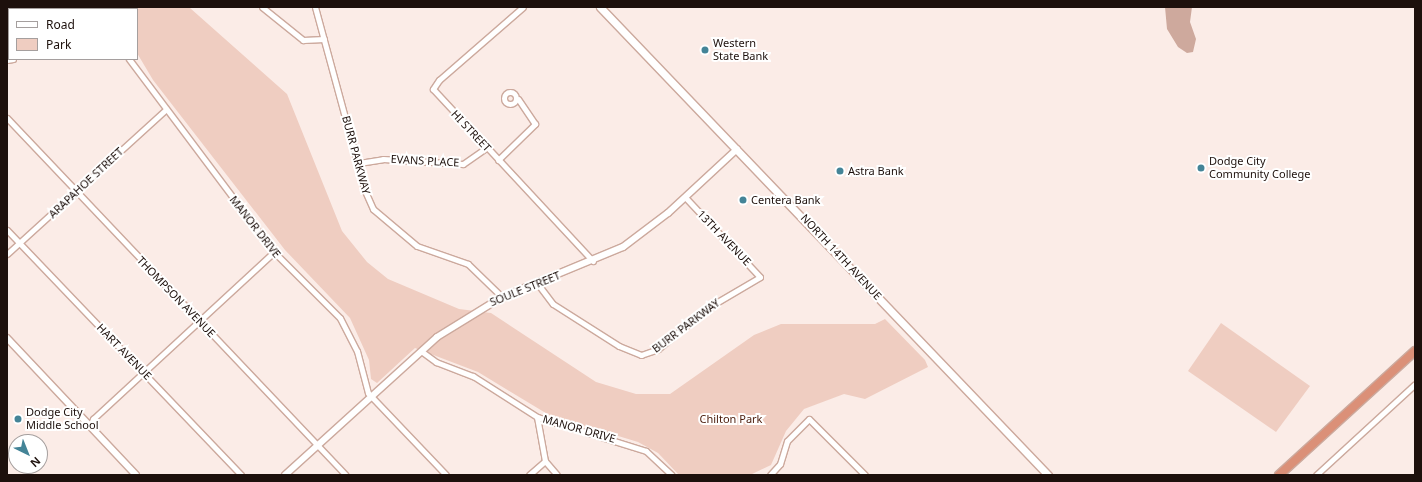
<!DOCTYPE html>
<html>
<head>
<meta charset="utf-8">
<style>
  body { margin:0 }
  #map { position:relative; width:1422px; height:482px; overflow:hidden; background:#fbece7; font-family:"Noto Sans",sans-serif }
  div>[style] { position:absolute }
  .green>* { inset:0; background:#efcdc1 }
  .water>* { inset:0; background:#cea99d }
  .roads { filter:drop-shadow(1px 0 #cca99d) drop-shadow(-1px 0 #cca99d) drop-shadow(0 1px #cca99d) drop-shadow(0 -1px #cca99d) }
  .minor>* { height:5px; margin:-2.5px; padding:0 2.5px; transform-origin:2.5px; border-radius:2.5px; background:#fff }
  .minor>.ring { margin:-2.5px; padding:0; box-sizing:content-box; background:none; border:5px solid #fff; border-radius:50% }
  .tertiary>* { height:6px; margin:-3px; padding:0 3px; transform-origin:3px; border-radius:3px; background:#fff }
  .secondary>* { height:7px; margin:-3.5px; padding:0 3.5px; transform-origin:3.5px; border-radius:3.5px; background:#fff }
  .trunk>* { height:8px; margin:-4px; padding:0 4px; transform-origin:4px; border-radius:4px; background:#db9078 }
  .dots>* { width:11px; height:11px; translate:-50% -50%; box-sizing:border-box; border:2px solid #fff; border-radius:50% }
  span { translate:-50% -50%; white-space:nowrap; text-align:center; line-height:1.15; -webkit-text-stroke:4px #fff; paint-order:stroke }
  .poi-label { font-size:11px; color:#1d100c }
  .left { translate:0 -50%; text-align:left }
  .street-label { font-size:11px; color:#1d100c }
  .park-label { font-size:11px; color:#4a1b0a }
  .frame { position:absolute; inset:0; border:8px solid #1d100c; pointer-events:none }
  .legend { position:absolute; left:8px; top:8px; width:130px; height:52px; box-sizing:border-box; background:#fff; border:1px solid #a59f9e; margin:0; padding:5px 7px; list-style:none; font-size:12px; color:#1d100c }
  .legend li { display:flex; align-items:center; gap:8px; height:20px }
  .legend b { width:20px; border:1px solid #a59f9e }
  .north { position:absolute; left:8px; top:434px; width:40px; height:40px; box-sizing:border-box; background:#fff; border:1px solid #a59f9e; border-radius:50%; rotate:137deg; font-size:11px; font-weight:700; line-height:16px; text-align:center; color:#1d100c }
  .north::after { content:''; display:block; margin:auto; width:14px; height:18px; background:#448497; clip-path:polygon(50% 0,100% 100%,50% 72%,0 100%) }
</style>
</head>
<body>
<div id="map">
  <div class="green">
    <i style="clip-path:polygon(85px 7px,190px 8px,287px 94px,342px 231px,367px 262px,388px 279px,459px 309px,491px 313px,596px 382px,636px 394px,670px 394px,754px 335px,781px 324px,875px 324px,885px 319px,925px 360px,928px 367px,865px 399px,844px 394px,804px 409px,786px 431px,771px 465px,750px 475px,679px 475px,658px 453px,638px 442px,549px 415px,478px 372px,415px 348px,377px 383px,371px 379px,369px 360px,350px 318px,285px 250px,153px 80px,137px 53px,137px 9px)"></i>
    <i style="clip-path:polygon(1221px 323px,1310px 386px,1276px 432px,1188px 371px)"></i>
  </div>
  <div class="water">
    <i style="clip-path:polygon(1165px 7px,1192px 7px,1190px 22px,1196px 39px,1193px 52px,1187px 53px,1178px 47px,1167px 29px)"></i>
  </div>
  <div class="roads">
    <div class="minor">
      <i style="left:68px;top:7px;width:4px;rotate:34deg"></i>
      <i style="left:262px;top:7px;width:53px;rotate:38.8deg"></i>
      <i style="left:303px;top:40px;width:21px;rotate:-3deg"></i>
      <i style="left:315px;top:7px;width:191px;rotate:74.8deg"></i>
      <i style="left:365px;top:191px;width:20px;rotate:66deg"></i>
      <i style="left:373px;top:209px;width:57px;rotate:40.1deg"></i>
      <i style="left:417px;top:246px;width:54px;rotate:19.4deg"></i>
      <i style="left:468px;top:264px;width:47px;rotate:44.1deg"></i>
      <i style="left:523px;top:7px;width:111px;rotate:139deg"></i>
      <i style="left:439px;top:80px;width:11px;rotate:124deg"></i>
      <i style="left:433px;top:89px;width:235px;rotate:47.1deg"></i>
      <i style="left:129px;top:59px;width:241px;rotate:53.1deg"></i>
      <i style="left:274px;top:252px;width:93px;rotate:45deg"></i>
      <i style="left:340px;top:318px;width:37px;rotate:63deg"></i>
      <i style="left:357px;top:351px;width:43px;rotate:75.3deg"></i>
      <i style="left:368px;top:393px;width:113px;rotate:46.4deg"></i>
      <i style="left:7px;top:60px;width:6px;rotate:-9deg"></i>
      <i class="ring" style="left:504px;top:92px;width:7px;height:7px"></i>
      <i style="left:7px;top:118px;width:492px;rotate:46.5deg"></i>
      <i style="left:498px;top:160px;width:52px;rotate:-44.2deg"></i>
      <i style="left:535px;top:124px;width:30px;rotate:-124deg"></i>
      <i style="left:359px;top:163px;width:24px;rotate:-9deg"></i>
      <i style="left:383px;top:159px;width:80px;rotate:3.6deg"></i>
      <i style="left:463px;top:164px;width:28px;rotate:-35deg"></i>
      <i style="left:7px;top:230px;width:339px;rotate:46.3deg"></i>
      <i style="left:7px;top:254px;width:214px;rotate:-42.3deg"></i>
      <i style="left:537px;top:283px;width:26px;rotate:53deg"></i>
      <i style="left:553px;top:304px;width:78px;rotate:32.5deg"></i>
      <i style="left:619px;top:346px;width:24px;rotate:22deg"></i>
      <i style="left:641px;top:355px;width:18px;rotate:-19deg"></i>
      <i style="left:658px;top:349px;width:66px;rotate:-39.5deg"></i>
      <i style="left:709px;top:307px;width:59px;rotate:-30.5deg"></i>
      <i style="left:760px;top:277px;width:110px;rotate:-133.2deg"></i>
      <i style="left:421px;top:351px;width:19px;rotate:36deg"></i>
      <i style="left:436px;top:362px;width:40px;rotate:21deg"></i>
      <i style="left:473px;top:376px;width:76px;rotate:32.6deg"></i>
      <i style="left:537px;top:417px;width:114px;rotate:17.3deg"></i>
      <i style="left:646px;top:451px;width:35px;rotate:43deg"></i>
      <i style="left:537px;top:417px;width:45px;rotate:79.7deg"></i>
      <i style="left:545px;top:461px;width:18px;rotate:49deg"></i>
      <i style="left:90px;top:426px;width:8px;rotate:-67deg"></i>
      <i style="left:93px;top:419px;width:246px;rotate:-42.7deg"></i>
      <i style="left:529px;top:475px;width:21px;rotate:-41deg"></i>
      <i style="left:770px;top:475px;width:15px;rotate:-48deg"></i>
      <i style="left:780px;top:464px;width:24px;rotate:-73deg"></i>
      <i style="left:787px;top:441px;width:31px;rotate:-45deg"></i>
      <i style="left:809px;top:419px;width:79px;rotate:45deg"></i>
      <i style="left:1316px;top:475px;width:134px;rotate:-42.6deg"></i>
    </div>
    <div class="tertiary">
      <i style="left:7px;top:338px;width:188px;rotate:46.7deg"></i>
      <i style="left:285px;top:475px;width:205px;rotate:-42.2deg"></i>
      <i style="left:437px;top:337px;width:76px;rotate:-31.6deg"></i>
      <i style="left:502px;top:297px;width:131px;rotate:-22.5deg"></i>
      <i style="left:623px;top:247px;width:56px;rotate:-37.1deg"></i>
      <i style="left:668px;top:213px;width:94px;rotate:-42.8deg"></i>
    </div>
    <div class="secondary">
      <i style="left:600px;top:7px;width:648px;rotate:46.25deg"></i>
    </div>
    <div class="trunk">
      <i style="left:1279px;top:475px;width:184px;rotate:-42.4deg"></i>
    </div>
  </div>
  <div class="dots">
    <i style="left:705px;top:50px;background:#448497"></i>
    <i style="left:1201px;top:168px;background:#448497"></i>
    <i style="left:840px;top:171px;background:#448497"></i>
    <i style="left:743px;top:200px;background:#448497"></i>
    <i style="left:18px;top:419px;background:#448497"></i>
  </div>
  <div class="poi-label">
    <span class="left" style="left:713px;top:50px">Western<br>State Bank</span>
    <span class="left" style="left:1209px;top:168px">Dodge City<br>Community College</span>
    <span class="left" style="left:848px;top:171px">Astra Bank</span>
    <span class="left" style="left:751px;top:200px">Centera Bank</span>
    <span class="left" style="left:26px;top:419px">Dodge City<br>Middle School</span>
  </div>
  <div class="street-label">
    <span style="left:471px;top:131px;rotate:47deg">HI STREET</span>
    <span style="left:356px;top:155px;rotate:75deg">BURR PARKWAY</span>
    <span style="left:425px;top:161px;rotate:3deg">EVANS PLACE</span>
    <span style="left:86px;top:183px;rotate:-43deg">ARAPAHOE STREET</span>
    <span style="left:255px;top:227px;rotate:52deg">MANOR DRIVE</span>
    <span style="left:724px;top:238px;rotate:46deg">13TH AVENUE</span>
    <span style="left:841px;top:257px;rotate:47deg">NORTH 14TH AVENUE</span>
    <span style="left:525px;top:289px;rotate:-22deg">SOULE STREET</span>
    <span style="left:176px;top:297px;rotate:46deg">THOMPSON AVENUE</span>
    <span style="left:686px;top:326px;rotate:-37deg">BURR PARKWAY</span>
    <span style="left:124px;top:352px;rotate:46deg">HART AVENUE</span>
    <span style="left:579px;top:429px;rotate:16deg">MANOR DRIVE</span>
  </div>
  <div class="park-label">
    <span style="left:731px;top:419px">Chilton Park</span>
  </div>
  <div class="frame"></div>
  <ul class="legend">
  <li><b style="height:5px;background:#fff"></b>Road</li>
  <li><b style="height:11px;background:#efcdc1"></b>Park</li>
  </ul>
  <div class="north">N</div>
</div>
</body>
</html>
